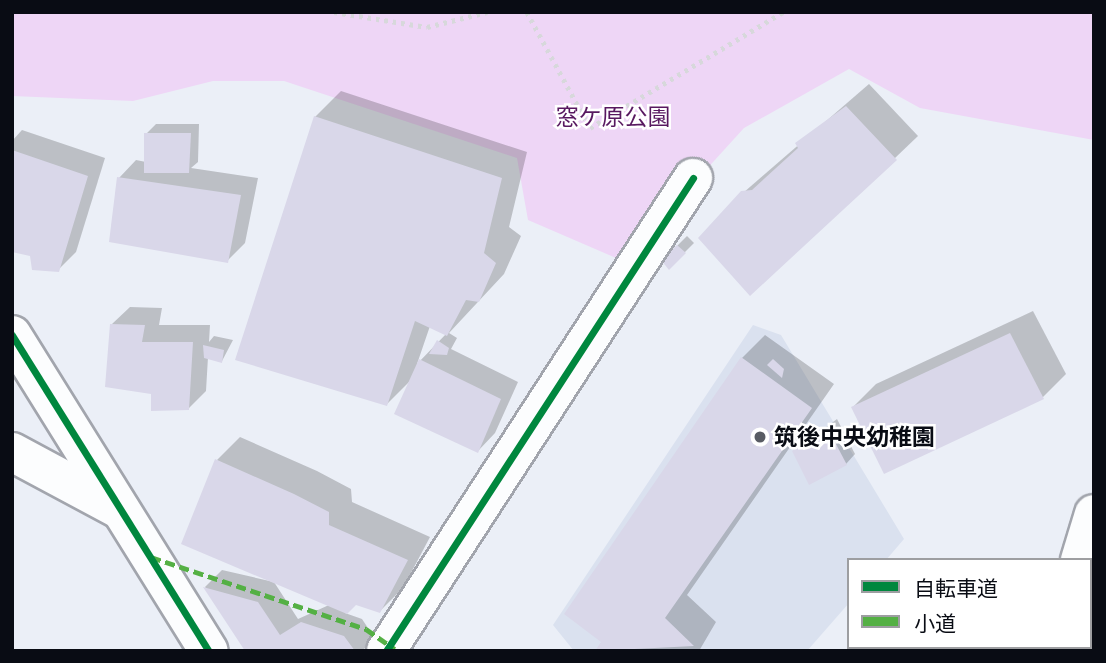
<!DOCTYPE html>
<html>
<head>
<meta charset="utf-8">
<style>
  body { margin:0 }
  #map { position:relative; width:1106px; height:663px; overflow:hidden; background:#ebeff7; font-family:Cabin,"Noto Sans JP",sans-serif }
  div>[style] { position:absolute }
  .built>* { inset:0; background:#dae1ef }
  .green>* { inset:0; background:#eed6f6 }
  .shadow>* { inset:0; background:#0003 }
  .building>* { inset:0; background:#d9d7e9 }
  .path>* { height:4.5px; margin-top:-2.25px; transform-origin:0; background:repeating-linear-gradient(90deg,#d7d8db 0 3.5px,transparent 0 8.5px) }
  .roads { filter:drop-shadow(2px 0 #a2a5ad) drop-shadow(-2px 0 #a2a5ad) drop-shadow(0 2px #a2a5ad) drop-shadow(0 -2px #a2a5ad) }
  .minor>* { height:38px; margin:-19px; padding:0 19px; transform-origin:19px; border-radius:19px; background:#fcfdfe }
  .quiet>* { height:5px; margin-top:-2.5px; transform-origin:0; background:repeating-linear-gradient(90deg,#54b044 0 10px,transparent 0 15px) }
  .cycleway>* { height:7px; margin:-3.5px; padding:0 3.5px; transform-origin:3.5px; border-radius:3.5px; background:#00873e }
  .dots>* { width:19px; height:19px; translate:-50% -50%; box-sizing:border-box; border:4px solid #fff; border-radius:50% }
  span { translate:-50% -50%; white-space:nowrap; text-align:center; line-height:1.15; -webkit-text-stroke:5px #fff; paint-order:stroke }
  .park-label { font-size:23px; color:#581860 }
  .poi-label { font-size:23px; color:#090c14; font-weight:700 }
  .left { translate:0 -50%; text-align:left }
  .frame { position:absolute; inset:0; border:14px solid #090c14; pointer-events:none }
  .legend { position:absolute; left:847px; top:558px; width:245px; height:91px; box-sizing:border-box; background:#fff; border:2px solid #9d9ea1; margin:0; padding:9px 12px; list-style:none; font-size:21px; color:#090c14 }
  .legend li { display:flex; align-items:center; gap:14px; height:35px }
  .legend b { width:35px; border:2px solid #9d9ea1 }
</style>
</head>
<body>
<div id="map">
  <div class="built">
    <i style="clip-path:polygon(753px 325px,781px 335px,904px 539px,886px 560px,849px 560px,849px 603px,807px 651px,574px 651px,553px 625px)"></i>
  </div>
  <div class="green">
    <i style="clip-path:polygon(12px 12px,1094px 12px,1094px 140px,920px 108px,849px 69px,744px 128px,623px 261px,528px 220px,517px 158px,284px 81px,213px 81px,133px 101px,12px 96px)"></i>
  </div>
  <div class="shadow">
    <i style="clip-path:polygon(869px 84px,918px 136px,895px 158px,743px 193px)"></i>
    <i style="clip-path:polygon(evenodd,341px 91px,527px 152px,509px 227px,521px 236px,504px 274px,449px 333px,457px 338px,451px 349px,518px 382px,495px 433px,478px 451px,411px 380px,387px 404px,315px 117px,341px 91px,430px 326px,446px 334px,417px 364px,430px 326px)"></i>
    <i style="clip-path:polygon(156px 124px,199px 124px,198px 162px,191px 168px,258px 178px,245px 243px,227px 261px,119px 178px,136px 160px,146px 162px,146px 134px)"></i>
    <i style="clip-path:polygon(22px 130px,105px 158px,76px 252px,58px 270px,32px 255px,12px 191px,12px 141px)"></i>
    <i style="clip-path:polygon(687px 236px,694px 243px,669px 268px,663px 260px)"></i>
    <i style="clip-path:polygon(130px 307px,162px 308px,159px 325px,210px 325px,209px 342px,214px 336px,233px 340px,222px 361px,208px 357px,206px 391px,188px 409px,153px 393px,112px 324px)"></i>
    <i style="clip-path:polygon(1033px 311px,1066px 374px,1043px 397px,853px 407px,876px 384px)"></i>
    <i style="clip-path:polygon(765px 335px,834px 384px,687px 595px,716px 622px,699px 651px,597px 651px,742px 358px)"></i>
    <i style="clip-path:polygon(837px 419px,855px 454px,846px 464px,794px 451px)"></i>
    <i style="clip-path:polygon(240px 437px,317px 471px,351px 489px,352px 502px,430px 537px,403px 588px,380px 611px,355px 603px,345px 613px,362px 619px,372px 634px,363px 651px,247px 651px,205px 587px,222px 570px,274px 582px,298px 619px,329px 605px,217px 460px)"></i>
  </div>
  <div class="building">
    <i style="clip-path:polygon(846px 106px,897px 160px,750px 296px,698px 238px,741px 191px,752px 190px,798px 148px,795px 143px)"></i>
    <i style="clip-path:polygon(314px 116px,502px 178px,484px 253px,496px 263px,479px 302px,466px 300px,447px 336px,415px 321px,387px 406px,235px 360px)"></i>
    <i style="clip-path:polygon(144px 133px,191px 133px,189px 173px,144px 173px)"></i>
    <i style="clip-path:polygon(12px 150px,88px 176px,59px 272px,32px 270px,30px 256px,12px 252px)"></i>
    <i style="clip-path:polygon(117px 177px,241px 195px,228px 263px,109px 242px)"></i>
    <i style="clip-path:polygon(677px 245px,686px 253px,669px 270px,661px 260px)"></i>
    <i style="clip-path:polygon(110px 324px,145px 325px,142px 342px,193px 342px,189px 410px,151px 411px,151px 394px,105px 387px)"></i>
    <i style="clip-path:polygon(1010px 333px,1044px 399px,884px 474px,851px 407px)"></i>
    <i style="clip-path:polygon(437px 340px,449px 348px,447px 355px,429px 354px)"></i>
    <i style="clip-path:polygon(203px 345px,224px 350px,222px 363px,204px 358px)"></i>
    <i style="clip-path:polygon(741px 357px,812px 408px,665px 618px,694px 646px,595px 651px,601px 642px,564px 614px)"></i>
    <i style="clip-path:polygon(419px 359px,501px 399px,478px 453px,394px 414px)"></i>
    <i style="clip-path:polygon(773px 359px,784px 369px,782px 378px,767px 365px)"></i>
    <i style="clip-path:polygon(827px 427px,847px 465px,809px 485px,792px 451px)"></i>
    <i style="clip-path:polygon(215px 459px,294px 494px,329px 512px,329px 525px,408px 560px,380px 613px,356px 605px,347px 614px,181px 544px)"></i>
    <i style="clip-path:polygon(203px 587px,258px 602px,280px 635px,301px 622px,344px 636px,355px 651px,245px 651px)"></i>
  </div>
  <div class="path">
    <i style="left:334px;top:12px;width:94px;rotate:9.2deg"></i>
    <i style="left:427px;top:27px;width:62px;rotate:-14deg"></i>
    <i style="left:527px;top:12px;width:132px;rotate:61.5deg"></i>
    <i style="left:590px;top:128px;width:225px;rotate:-31deg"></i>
  </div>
  <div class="roads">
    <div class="minor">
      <i style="left:12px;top:335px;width:372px;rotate:58.1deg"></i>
      <i style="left:12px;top:452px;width:123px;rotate:28.2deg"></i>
      <i style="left:1080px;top:560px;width:48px;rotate:-73.1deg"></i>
      <i style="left:386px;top:651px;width:564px;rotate:-57.01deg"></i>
      <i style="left:1043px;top:651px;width:4px;rotate:-63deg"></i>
    </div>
  </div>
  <div class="quiet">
    <i style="left:151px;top:557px;width:227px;rotate:18.5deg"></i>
    <i style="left:366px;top:629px;width:35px;rotate:35deg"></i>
  </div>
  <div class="cycleway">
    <i style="left:12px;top:335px;width:372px;rotate:58.1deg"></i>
    <i style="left:386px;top:651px;width:564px;rotate:-57.01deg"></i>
  </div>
  <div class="dots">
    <i style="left:760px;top:437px;background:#585b63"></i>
  </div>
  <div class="park-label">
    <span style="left:613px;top:117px">窓ケ原公園</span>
  </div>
  <div class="poi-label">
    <span class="left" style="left:774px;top:437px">筑後中央幼稚園</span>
  </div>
  <div class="frame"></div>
  <ul class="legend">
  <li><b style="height:9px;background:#00873e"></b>自転車道</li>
  <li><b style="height:9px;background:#54b044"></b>小道</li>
  </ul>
</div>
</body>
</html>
